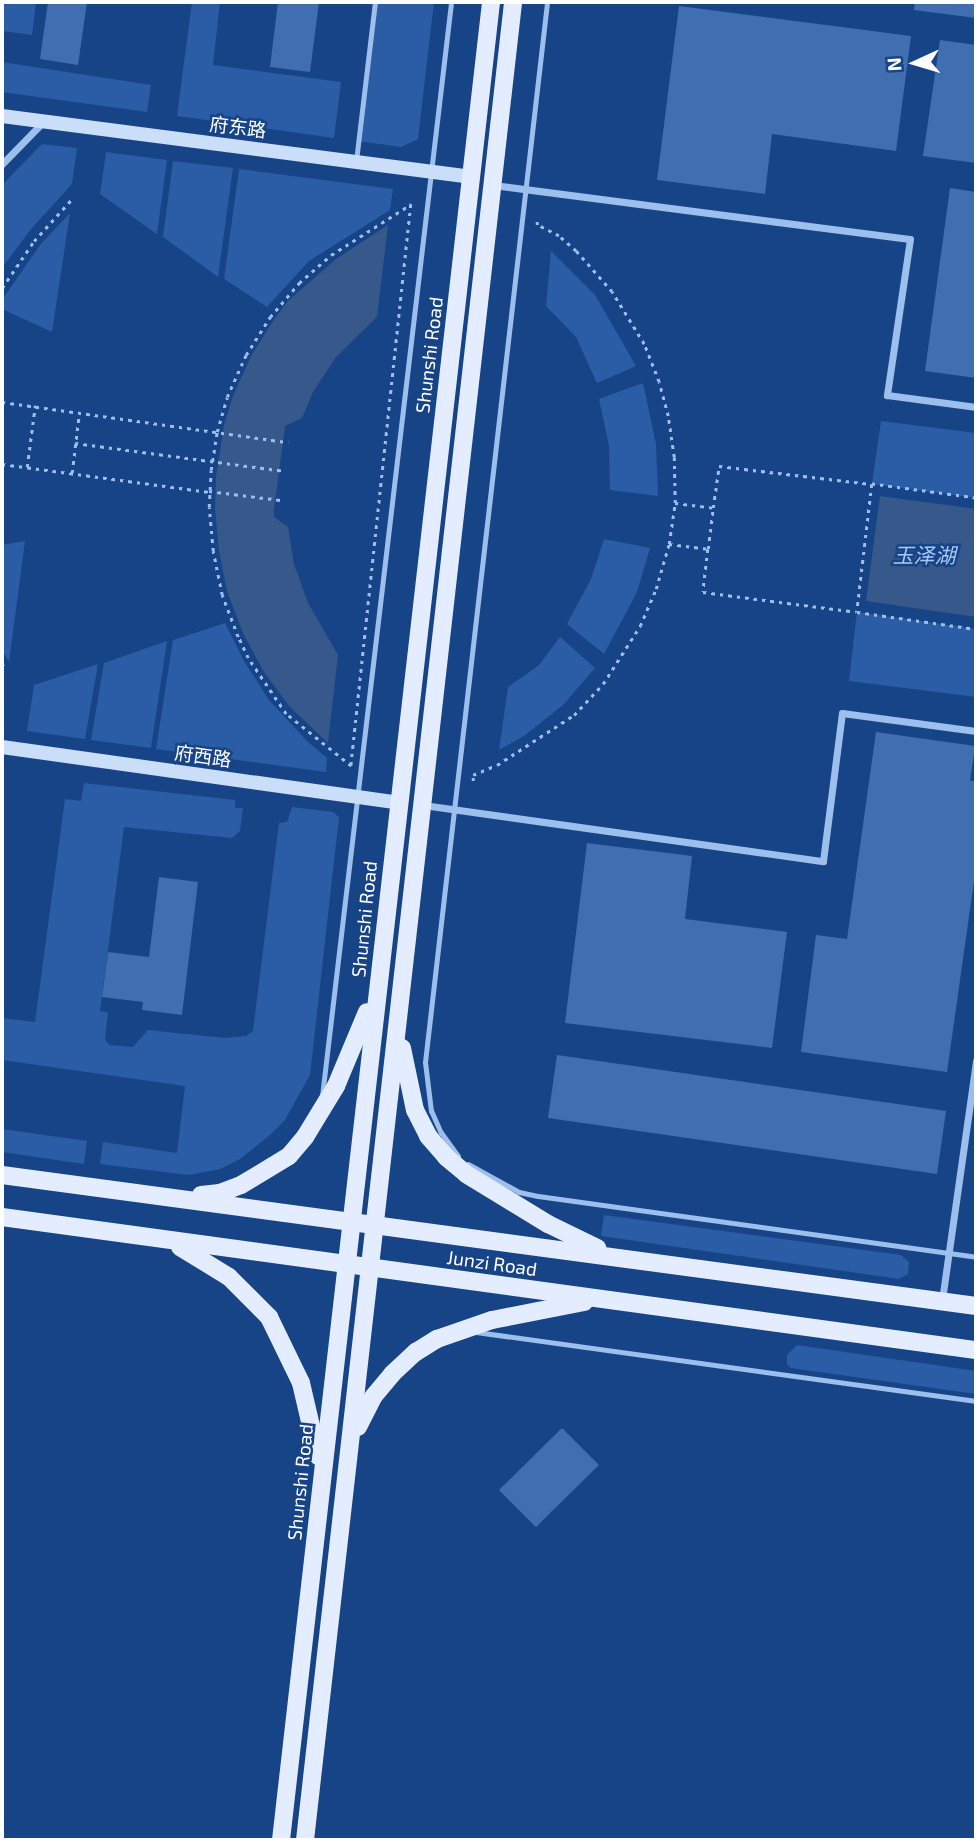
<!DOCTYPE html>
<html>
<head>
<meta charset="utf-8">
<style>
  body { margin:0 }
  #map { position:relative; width:978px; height:1842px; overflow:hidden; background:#174486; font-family:"Exo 2","Noto Sans SC",sans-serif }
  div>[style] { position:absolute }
  .green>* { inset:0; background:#2a5da5 }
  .water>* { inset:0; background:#37588a }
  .building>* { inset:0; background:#406eb0 }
  .path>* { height:2.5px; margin-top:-1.25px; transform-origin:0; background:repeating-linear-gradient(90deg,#9dbfed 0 3.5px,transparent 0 8.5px) }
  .lane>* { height:5px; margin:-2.5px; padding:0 2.5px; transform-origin:2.5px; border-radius:2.5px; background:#9dbfed }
  .street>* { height:7px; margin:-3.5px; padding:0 3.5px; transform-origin:3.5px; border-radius:3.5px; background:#9dbfed }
  .secondary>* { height:14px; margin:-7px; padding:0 7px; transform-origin:7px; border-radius:7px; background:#caddf9 }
  .primary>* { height:18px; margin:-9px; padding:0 9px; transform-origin:9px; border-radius:9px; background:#e4edff }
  span { translate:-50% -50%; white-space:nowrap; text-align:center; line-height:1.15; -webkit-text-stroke:5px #174486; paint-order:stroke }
  .street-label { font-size:19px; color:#fff }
  .water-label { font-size:21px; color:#a9c9f5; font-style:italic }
  .frame { position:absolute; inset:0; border:4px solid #fff; pointer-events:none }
  .north { position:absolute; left:880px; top:28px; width:70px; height:70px; -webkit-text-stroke:5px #174486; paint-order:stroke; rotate:266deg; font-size:19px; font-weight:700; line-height:28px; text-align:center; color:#fff }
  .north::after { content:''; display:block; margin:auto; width:24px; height:32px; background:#fff; clip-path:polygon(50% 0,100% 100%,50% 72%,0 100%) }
</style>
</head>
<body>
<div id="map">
  <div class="green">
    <i style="clip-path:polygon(2px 2px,36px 2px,32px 35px,2px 31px)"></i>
    <i style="clip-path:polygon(192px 2px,220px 2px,213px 65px,341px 82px,334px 138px,177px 116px)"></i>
    <i style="clip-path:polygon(375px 2px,434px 2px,418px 139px,401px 147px,359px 141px)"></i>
    <i style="clip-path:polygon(2px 62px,151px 85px,147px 112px,2px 92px)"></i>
    <i style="clip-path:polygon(42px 144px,77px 148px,72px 184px,31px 229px,2px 268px,2px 185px)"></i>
    <i style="clip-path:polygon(106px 152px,167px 160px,157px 234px,100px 194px)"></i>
    <i style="clip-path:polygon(173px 161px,233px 168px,218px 277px,163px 237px)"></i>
    <i style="clip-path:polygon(239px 169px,393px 189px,390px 210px,309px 261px,267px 307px,224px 279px)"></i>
    <i style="clip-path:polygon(70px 213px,52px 332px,2px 309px,2px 300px,40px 245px)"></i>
    <i style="clip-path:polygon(551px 251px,595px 295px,636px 366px,597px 383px,576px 337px,546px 306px)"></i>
    <i style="clip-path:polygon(643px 383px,656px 444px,658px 496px,610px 490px,609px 446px,599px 399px)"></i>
    <i style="clip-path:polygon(881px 421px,976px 433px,976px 498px,872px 484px)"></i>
    <i style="clip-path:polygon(604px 539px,650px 548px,637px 592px,604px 654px,567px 624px,591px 579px)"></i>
    <i style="clip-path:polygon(25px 541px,9px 662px,2px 650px,2px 545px)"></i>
    <i style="clip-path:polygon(857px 612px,976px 629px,976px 697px,849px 681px)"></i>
    <i style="clip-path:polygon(225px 623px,244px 661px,269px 700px,307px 741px,327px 758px,326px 772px,156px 749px,173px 640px)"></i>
    <i style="clip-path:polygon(560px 637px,595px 668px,563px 705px,524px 736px,499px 750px,508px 687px,539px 665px)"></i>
    <i style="clip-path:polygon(167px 641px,151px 748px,91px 740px,104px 663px)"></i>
    <i style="clip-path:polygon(98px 664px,85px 739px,27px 731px,34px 685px)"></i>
    <i style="clip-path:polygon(84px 783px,235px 800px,235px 808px,243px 808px,240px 831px,232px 838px,124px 827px,100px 1011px,108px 1012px,105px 1039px,109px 1045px,133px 1047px,148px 1030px,225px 1038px,246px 1036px,253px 1031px,279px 823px,287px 822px,292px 807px,333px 812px,339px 817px,310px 1075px,285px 1120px,270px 1135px,240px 1159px,220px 1169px,189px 1175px,100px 1164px,103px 1142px,177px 1153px,185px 1086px,2px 1060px,2px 1018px,35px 1022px,65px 799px,81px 801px)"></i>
    <i style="clip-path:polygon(2px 1129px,87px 1141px,84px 1164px,2px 1152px)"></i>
    <i style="clip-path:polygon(604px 1215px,901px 1255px,909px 1262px,908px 1274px,899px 1279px,601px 1236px)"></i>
    <i style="clip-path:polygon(797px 1345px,976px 1371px,976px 1394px,791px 1368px,787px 1364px,787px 1355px)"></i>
  </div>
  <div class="water">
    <i style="clip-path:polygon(388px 225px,377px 317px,336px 357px,313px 392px,302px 418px,285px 426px,274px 509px,274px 517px,288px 527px,294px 564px,308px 603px,338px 655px,328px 743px,290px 707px,264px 672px,243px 633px,227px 591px,219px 551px,215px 509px,216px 477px,224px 425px,233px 396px,251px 356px,275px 318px,288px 301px,336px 259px)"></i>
    <i style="clip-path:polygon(880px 496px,976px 509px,976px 617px,866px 601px)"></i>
  </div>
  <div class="building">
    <i style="clip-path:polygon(48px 2px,87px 2px,78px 65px,40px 59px)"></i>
    <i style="clip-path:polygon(278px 2px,319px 2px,310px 72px,270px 67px)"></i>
    <i style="clip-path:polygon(915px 2px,976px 2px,976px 18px,914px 10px)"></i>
    <i style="clip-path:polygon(679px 6px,911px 36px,896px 151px,772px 134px,765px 194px,657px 180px)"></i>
    <i style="clip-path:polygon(940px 40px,976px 45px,976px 163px,923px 156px)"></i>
    <i style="clip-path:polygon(950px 188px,976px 192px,976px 378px,925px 371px)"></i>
    <i style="clip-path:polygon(876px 732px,975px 746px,970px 781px,976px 781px,976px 867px,947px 1072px,801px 1052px,816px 935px,847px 939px)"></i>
    <i style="clip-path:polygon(587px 843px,692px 856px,685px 919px,787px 932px,772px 1048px,565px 1023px)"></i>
    <i style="clip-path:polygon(159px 877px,198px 882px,182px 1015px,142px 1010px,143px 1002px,102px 997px,108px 952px,149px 957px)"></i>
    <i style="clip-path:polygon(557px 1055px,946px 1111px,937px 1174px,548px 1118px)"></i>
    <i style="clip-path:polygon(562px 1428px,599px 1465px,536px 1527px,499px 1490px)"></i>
  </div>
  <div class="path">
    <i style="left:411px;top:204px;width:565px;rotate:96.09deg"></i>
    <i style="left:351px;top:766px;width:83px;rotate:-141.3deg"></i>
    <i style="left:286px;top:714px;width:68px;rotate:-124.2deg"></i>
    <i style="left:248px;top:658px;width:23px;rotate:-115deg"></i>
    <i style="left:238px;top:637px;width:45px;rotate:-110.9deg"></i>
    <i style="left:222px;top:595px;width:45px;rotate:-101.6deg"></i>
    <i style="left:213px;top:551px;width:44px;rotate:-95.2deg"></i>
    <i style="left:209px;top:507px;width:37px;rotate:-87deg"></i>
    <i style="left:211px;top:470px;width:38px;rotate:-81deg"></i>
    <i style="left:217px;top:432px;width:36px;rotate:-74deg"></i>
    <i style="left:227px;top:397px;width:46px;rotate:-65.7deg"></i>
    <i style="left:246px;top:355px;width:45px;rotate:-57.7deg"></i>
    <i style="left:270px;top:317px;width:45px;rotate:-49.5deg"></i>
    <i style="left:299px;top:283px;width:43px;rotate:-41.2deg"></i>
    <i style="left:331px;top:255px;width:95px;rotate:-32.5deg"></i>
    <i style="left:2px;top:288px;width:57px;rotate:-55.8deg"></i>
    <i style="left:34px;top:241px;width:57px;rotate:-47.9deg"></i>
    <i style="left:2px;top:402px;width:289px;rotate:8deg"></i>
    <i style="left:75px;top:443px;width:212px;rotate:7.6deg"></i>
    <i style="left:2px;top:464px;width:209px;rotate:7.7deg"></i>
    <i style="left:27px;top:467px;width:62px;rotate:-82.5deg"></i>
    <i style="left:72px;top:473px;width:59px;rotate:-83.2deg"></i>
    <i style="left:209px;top:491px;width:72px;rotate:7.2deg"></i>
    <i style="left:976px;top:498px;width:105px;rotate:-172.3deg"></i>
    <i style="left:872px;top:484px;width:129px;rotate:96.7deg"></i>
    <i style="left:857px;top:612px;width:120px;rotate:8.1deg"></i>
    <i style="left:675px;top:503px;width:38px;rotate:7deg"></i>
    <i style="left:713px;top:508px;width:42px;rotate:-81.9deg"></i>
    <i style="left:719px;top:466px;width:153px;rotate:6.8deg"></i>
    <i style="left:669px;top:544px;width:39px;rotate:7deg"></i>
    <i style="left:708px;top:549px;width:43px;rotate:96.6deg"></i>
    <i style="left:703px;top:592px;width:154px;rotate:7.4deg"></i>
    <i style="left:708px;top:549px;width:41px;rotate:-83deg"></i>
    <i style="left:2px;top:663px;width:8px;rotate:60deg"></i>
    <i style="left:473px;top:781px;width:6px;rotate:-90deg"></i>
    <i style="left:473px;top:775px;width:26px;rotate:-23deg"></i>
    <i style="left:497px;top:765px;width:92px;rotate:-33deg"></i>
    <i style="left:574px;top:715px;width:42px;rotate:-46.9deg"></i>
    <i style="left:603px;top:684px;width:69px;rotate:-57.5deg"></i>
    <i style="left:640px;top:626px;width:40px;rotate:-66.6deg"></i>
    <i style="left:656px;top:589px;width:47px;rotate:-73.9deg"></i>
    <i style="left:669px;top:544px;width:41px;rotate:-81.7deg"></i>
    <i style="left:675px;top:503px;width:46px;rotate:-91.2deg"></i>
    <i style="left:674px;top:457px;width:41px;rotate:-98.3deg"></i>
    <i style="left:668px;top:416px;width:35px;rotate:-105deg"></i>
    <i style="left:659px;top:382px;width:41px;rotate:-111.5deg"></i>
    <i style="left:644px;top:344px;width:61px;rotate:-121.6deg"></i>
    <i style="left:612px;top:292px;width:55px;rotate:-131.3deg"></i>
    <i style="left:576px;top:251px;width:23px;rotate:-139deg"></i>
    <i style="left:559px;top:236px;width:25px;rotate:-153deg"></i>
    <i style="left:537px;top:225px;width:5px;rotate:-90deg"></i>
  </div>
  <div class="lane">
    <i style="left:356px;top:161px;width:160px;rotate:-83.2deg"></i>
    <i style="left:322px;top:1096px;width:1102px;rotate:-83.27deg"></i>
    <i style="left:458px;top:1156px;width:29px;rotate:-126deg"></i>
    <i style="left:441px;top:1133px;width:24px;rotate:-114deg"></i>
    <i style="left:431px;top:1111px;width:49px;rotate:-97deg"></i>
    <i style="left:425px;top:1062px;width:1067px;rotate:-83.43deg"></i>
    <i style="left:468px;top:1164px;width:58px;rotate:28.8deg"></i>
    <i style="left:519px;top:1192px;width:19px;rotate:12deg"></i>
    <i style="left:538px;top:1196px;width:442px;rotate:7.9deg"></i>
    <i style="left:476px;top:1332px;width:505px;rotate:7.86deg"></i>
  </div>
  <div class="street">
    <i style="left:2px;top:164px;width:59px;rotate:-45.7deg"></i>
    <i style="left:493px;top:185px;width:420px;rotate:7.4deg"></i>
    <i style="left:910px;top:239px;width:158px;rotate:98.4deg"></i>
    <i style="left:887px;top:395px;width:90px;rotate:7.7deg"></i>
    <i style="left:423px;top:805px;width:404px;rotate:8deg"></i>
    <i style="left:823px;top:861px;width:149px;rotate:-82.7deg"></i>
    <i style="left:842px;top:713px;width:135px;rotate:7.7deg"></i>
    <i style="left:942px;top:1300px;width:242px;rotate:-81.9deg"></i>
  </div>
  <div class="secondary">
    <i style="left:2px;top:116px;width:472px;rotate:7.4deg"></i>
    <i style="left:2px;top:747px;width:400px;rotate:8deg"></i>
  </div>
  <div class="primary">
    <i style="left:402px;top:1048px;width:63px;rotate:78.2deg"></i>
    <i style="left:415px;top:1110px;width:29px;rotate:63deg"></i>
    <i style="left:428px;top:1136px;width:28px;rotate:49deg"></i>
    <i style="left:446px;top:1157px;width:26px;rotate:40deg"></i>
    <i style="left:466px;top:1174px;width:96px;rotate:31.4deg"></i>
    <i style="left:548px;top:1224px;width:55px;rotate:26.1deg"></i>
    <i style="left:2px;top:1175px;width:983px;rotate:7.66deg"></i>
    <i style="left:201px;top:1195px;width:19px;rotate:-6deg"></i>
    <i style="left:220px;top:1193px;width:22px;rotate:-21deg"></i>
    <i style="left:241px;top:1185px;width:56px;rotate:-31.1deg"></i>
    <i style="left:289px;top:1156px;width:25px;rotate:-50deg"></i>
    <i style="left:305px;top:1137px;width:60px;rotate:-58.7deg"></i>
    <i style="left:336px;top:1086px;width:80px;rotate:-67.3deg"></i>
    <i style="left:2px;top:1217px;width:983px;rotate:7.78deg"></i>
    <i style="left:180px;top:1247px;width:57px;rotate:31.5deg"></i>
    <i style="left:229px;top:1277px;width:57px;rotate:45deg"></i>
    <i style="left:269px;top:1317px;width:73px;rotate:64.1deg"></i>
    <i style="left:301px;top:1383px;width:75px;rotate:76.9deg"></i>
    <i style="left:358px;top:1427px;width:34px;rotate:-63deg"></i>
    <i style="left:373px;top:1397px;width:30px;rotate:-50deg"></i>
    <i style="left:392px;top:1374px;width:33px;rotate:-43deg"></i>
    <i style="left:416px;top:1352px;width:25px;rotate:-32deg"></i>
    <i style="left:437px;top:1339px;width:58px;rotate:-19.1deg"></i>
    <i style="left:492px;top:1320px;width:94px;rotate:-11.1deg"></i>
    <i style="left:281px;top:1840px;width:1850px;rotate:-83.48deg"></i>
    <i style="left:305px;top:1840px;width:1850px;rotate:-83.54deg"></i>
  </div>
  <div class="street-label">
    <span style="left:238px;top:127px;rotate:7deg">府东路</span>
    <span style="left:429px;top:355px;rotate:-83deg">Shunshi Road</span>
    <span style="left:203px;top:756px;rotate:8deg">府西路</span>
    <span style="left:364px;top:919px;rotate:-84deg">Shunshi Road</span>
    <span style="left:492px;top:1263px;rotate:8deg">Junzi Road</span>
    <span style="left:300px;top:1482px;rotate:-84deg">Shunshi Road</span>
  </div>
  <div class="water-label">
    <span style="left:924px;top:555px">玉泽湖</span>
  </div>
  <div class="frame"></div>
  <div class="north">N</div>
</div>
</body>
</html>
